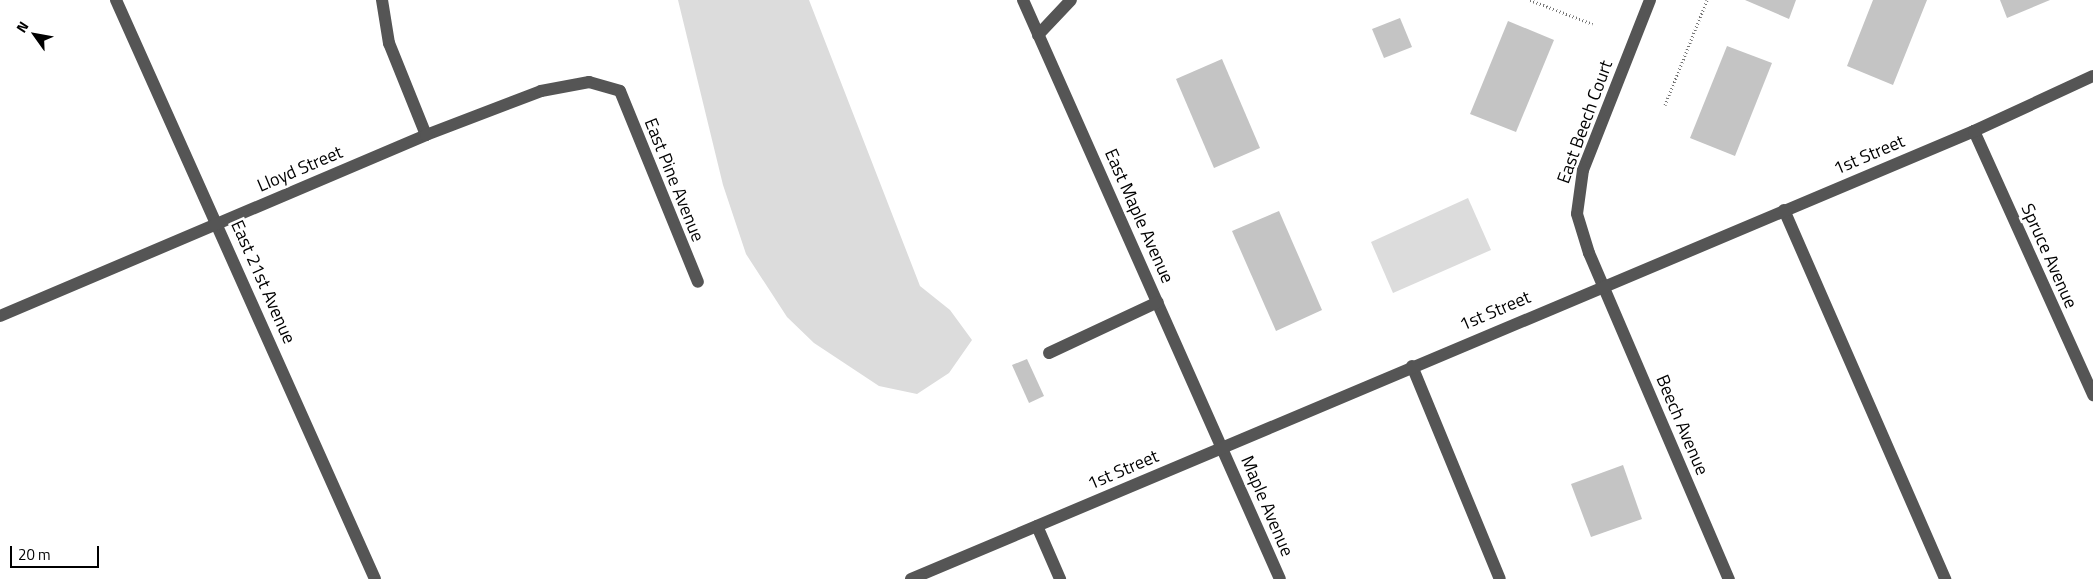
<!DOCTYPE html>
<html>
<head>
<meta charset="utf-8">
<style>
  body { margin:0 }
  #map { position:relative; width:2093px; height:579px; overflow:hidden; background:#fff; font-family:"Titillium Web",sans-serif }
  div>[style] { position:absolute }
  .green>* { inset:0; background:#dcdcdc }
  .building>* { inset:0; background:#c4c4c4 }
  .path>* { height:3px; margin-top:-1.5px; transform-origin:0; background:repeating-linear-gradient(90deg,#777 0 1px,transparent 0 3.5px) }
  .minor>* { height:12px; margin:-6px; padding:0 6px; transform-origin:6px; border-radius:6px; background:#555 }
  span { translate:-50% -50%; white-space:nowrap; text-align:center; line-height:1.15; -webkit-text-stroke:5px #fff; paint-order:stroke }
  .street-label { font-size:18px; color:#000 }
  .north { position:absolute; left:10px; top:10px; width:50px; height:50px; -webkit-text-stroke:4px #fff; paint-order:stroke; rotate:302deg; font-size:14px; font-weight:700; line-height:20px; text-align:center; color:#000 }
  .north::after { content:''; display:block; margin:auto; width:18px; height:22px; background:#000; clip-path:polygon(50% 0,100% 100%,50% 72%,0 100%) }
  .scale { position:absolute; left:10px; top:546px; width:89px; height:22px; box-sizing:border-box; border:2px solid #000; border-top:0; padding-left:6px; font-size:15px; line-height:18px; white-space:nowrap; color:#000; -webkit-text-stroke:4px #fff; paint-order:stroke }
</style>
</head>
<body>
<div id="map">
  <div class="green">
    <i style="clip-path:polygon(678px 0,809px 0,920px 286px,950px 310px,972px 340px,949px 373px,917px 394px,879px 386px,814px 343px,787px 317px,746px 254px,723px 185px)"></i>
    <i style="clip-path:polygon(1468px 198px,1491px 250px,1393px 293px,1371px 242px)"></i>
  </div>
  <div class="building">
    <i style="clip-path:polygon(1745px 0,1796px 0,1789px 19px)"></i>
    <i style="clip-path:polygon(1873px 0,1927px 0,1893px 85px,1847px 66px)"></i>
    <i style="clip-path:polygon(2000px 0,2050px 0,2007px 18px)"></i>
    <i style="clip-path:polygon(1400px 18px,1412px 47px,1384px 58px,1372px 29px)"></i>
    <i style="clip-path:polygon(1508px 21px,1554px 40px,1516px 132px,1470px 114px)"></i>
    <i style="clip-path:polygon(1727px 46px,1772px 63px,1735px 156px,1690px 138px)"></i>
    <i style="clip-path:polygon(1222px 59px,1260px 148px,1214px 168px,1176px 79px)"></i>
    <i style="clip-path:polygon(1279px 211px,1322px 310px,1276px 331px,1232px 231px)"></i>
    <i style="clip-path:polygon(1027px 359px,1044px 396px,1029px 403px,1012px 365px)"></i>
    <i style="clip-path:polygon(1623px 465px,1642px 519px,1591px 537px,1571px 484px)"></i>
  </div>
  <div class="path">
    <i style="left:1530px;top:0;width:67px;rotate:20.9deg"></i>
    <i style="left:1665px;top:105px;width:113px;rotate:-68.2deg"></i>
  </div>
  <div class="minor">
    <i style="left:116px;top:0;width:634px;rotate:65.9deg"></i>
    <i style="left:382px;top:0;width:44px;rotate:80.8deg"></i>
    <i style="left:389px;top:43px;width:99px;rotate:68.1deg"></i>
    <i style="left:1023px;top:0;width:633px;rotate:66.07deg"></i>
    <i style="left:1650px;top:0;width:183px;rotate:111.5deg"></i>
    <i style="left:1583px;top:170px;width:44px;rotate:97.8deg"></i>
    <i style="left:1577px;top:214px;width:41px;rotate:72.9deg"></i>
    <i style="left:1589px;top:253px;width:355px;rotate:66.8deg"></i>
    <i style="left:1038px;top:35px;width:48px;rotate:-46.7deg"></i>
    <i style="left:1974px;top:131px;width:290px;rotate:65.7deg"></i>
    <i style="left:1784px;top:210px;width:403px;rotate:66.4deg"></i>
    <i style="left:0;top:316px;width:463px;rotate:-23deg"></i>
    <i style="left:426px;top:135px;width:123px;rotate:-20.9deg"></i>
    <i style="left:541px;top:91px;width:49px;rotate:-10.6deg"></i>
    <i style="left:589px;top:82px;width:32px;rotate:16deg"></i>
    <i style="left:620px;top:91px;width:206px;rotate:67.8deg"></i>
    <i style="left:1049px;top:353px;width:120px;rotate:-25.1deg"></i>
    <i style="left:1412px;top:366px;width:230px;rotate:67.6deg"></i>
    <i style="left:1037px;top:526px;width:58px;rotate:66.5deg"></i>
    <i style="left:911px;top:579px;width:1154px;rotate:-22.85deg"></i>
    <i style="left:1974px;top:131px;width:131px;rotate:-24.8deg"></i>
  </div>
  <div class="street-label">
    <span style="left:1585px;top:122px;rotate:-70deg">East Beech Court</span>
    <span style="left:1869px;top:155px;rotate:-23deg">1st Street</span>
    <span style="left:300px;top:169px;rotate:-23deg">Lloyd Street</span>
    <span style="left:674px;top:180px;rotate:68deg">East Pine Avenue</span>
    <span style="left:1139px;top:216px;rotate:66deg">East Maple Avenue</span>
    <span style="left:2049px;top:256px;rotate:66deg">Spruce Avenue</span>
    <span style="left:263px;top:282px;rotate:66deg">East 21st Avenue</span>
    <span style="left:1495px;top:311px;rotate:-23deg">1st Street</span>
    <span style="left:1682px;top:425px;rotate:67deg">Beech Avenue</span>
    <span style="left:1123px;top:470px;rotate:-23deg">1st Street</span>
    <span style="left:1267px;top:506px;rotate:67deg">Maple Avenue</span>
  </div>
  <div class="north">N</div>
  <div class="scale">20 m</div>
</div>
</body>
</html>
